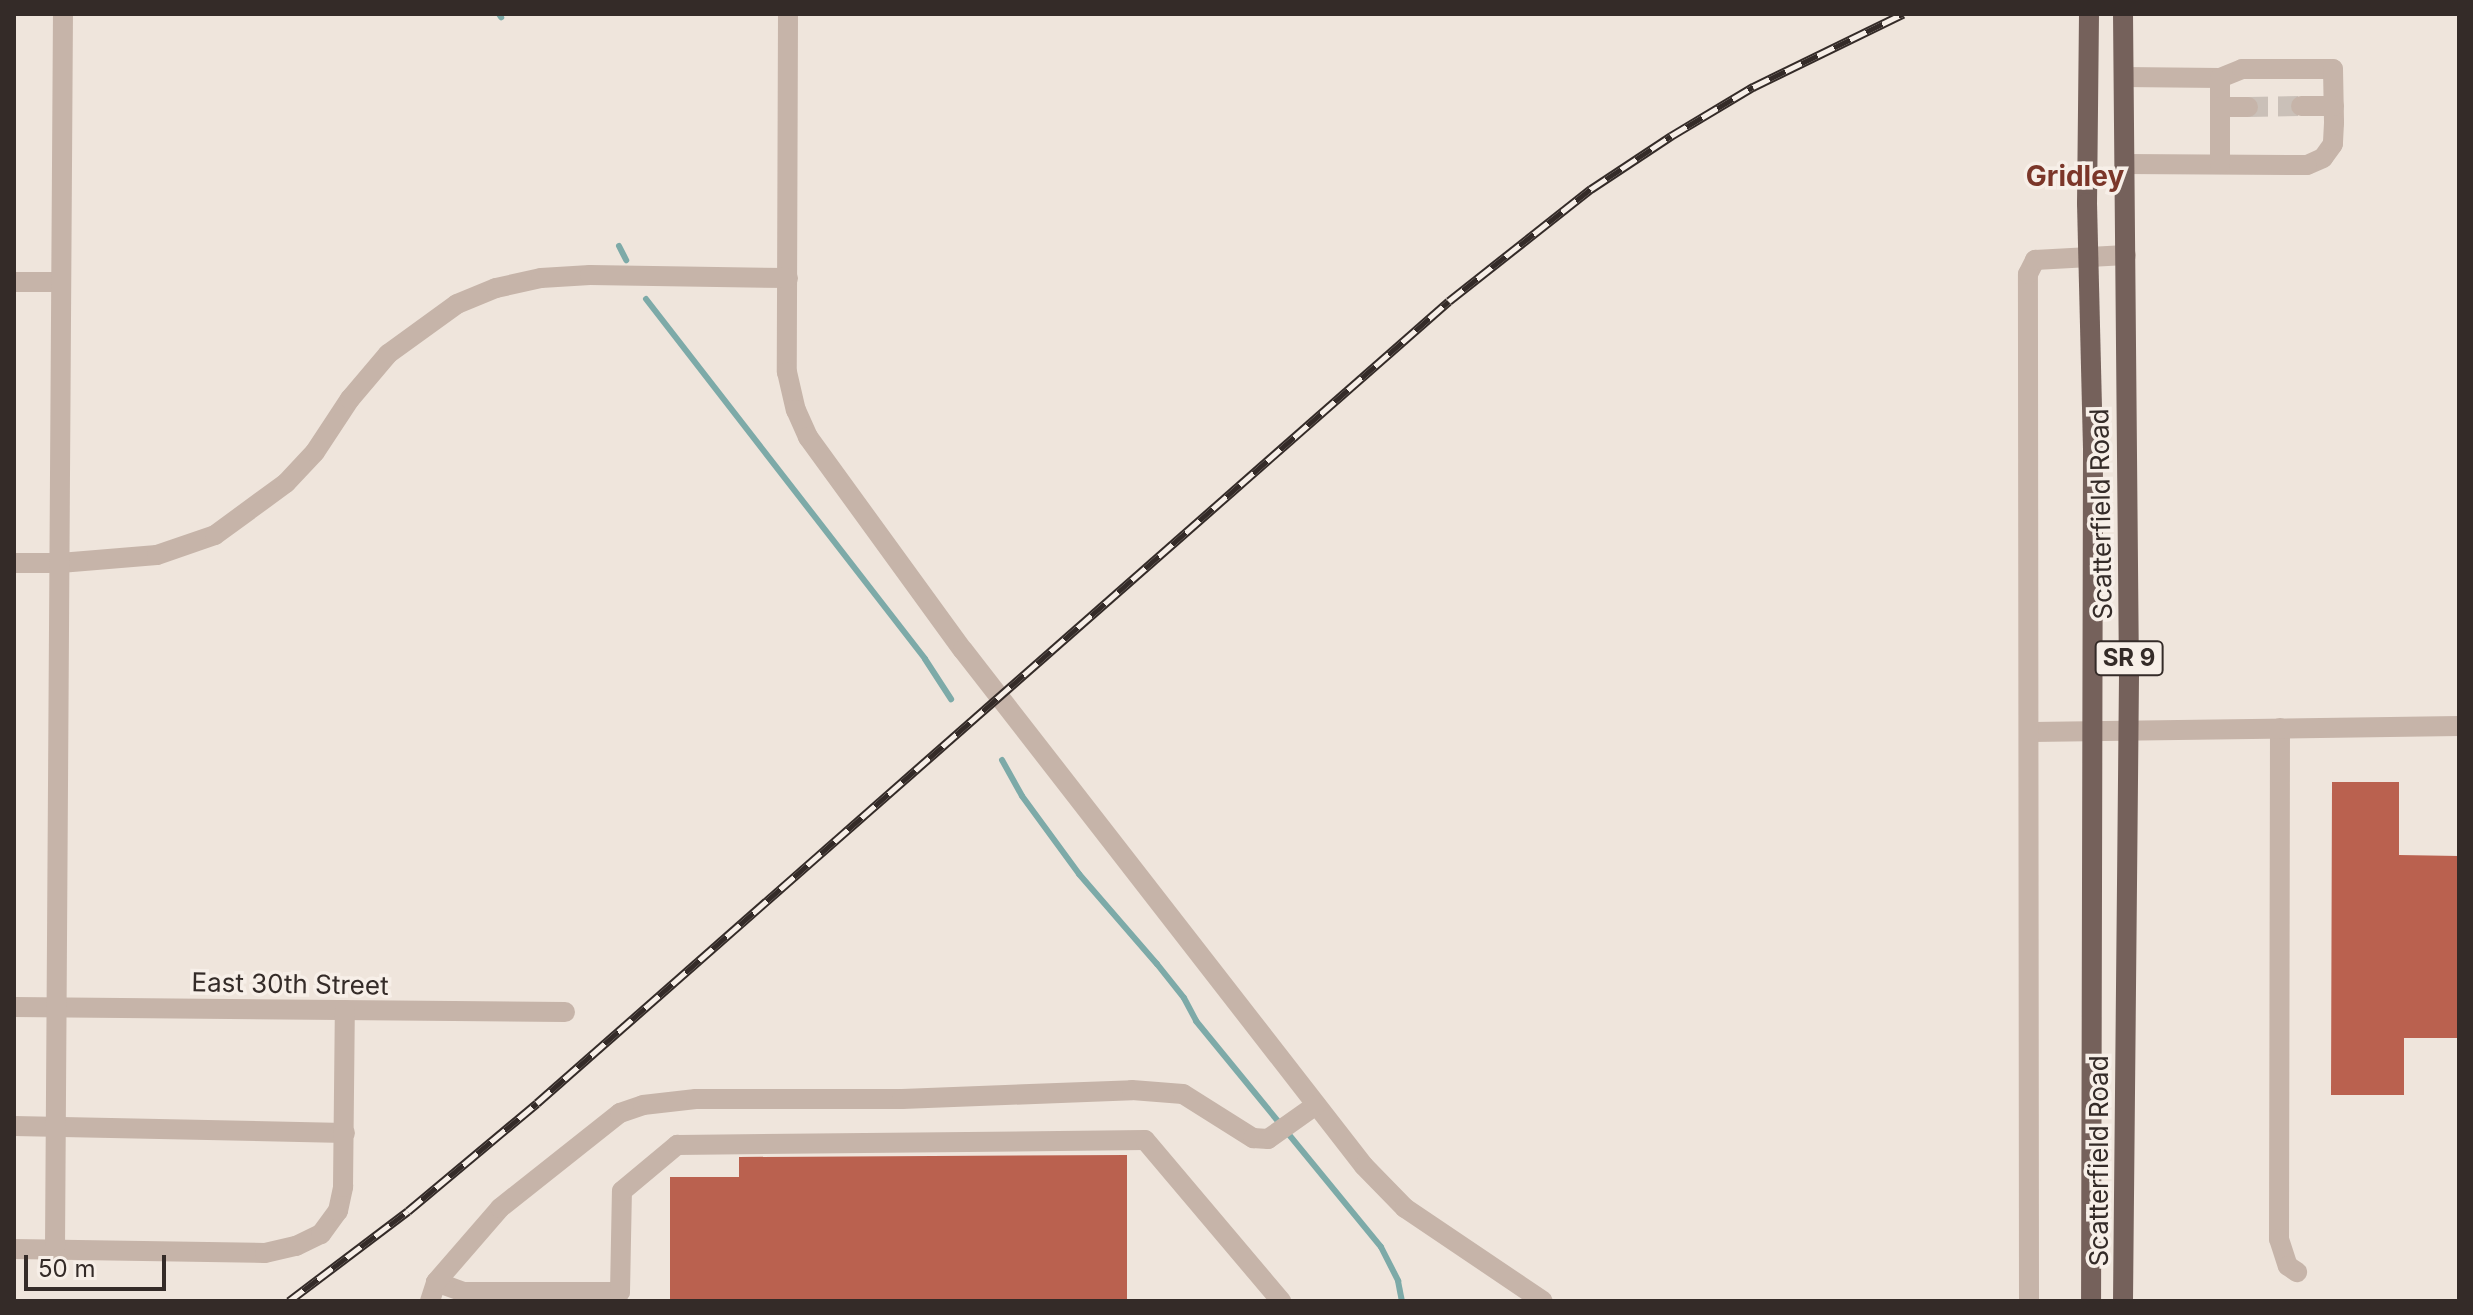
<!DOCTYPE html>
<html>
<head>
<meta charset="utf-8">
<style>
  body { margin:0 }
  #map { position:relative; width:2473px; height:1315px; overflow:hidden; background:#efe5dc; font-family:Inter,sans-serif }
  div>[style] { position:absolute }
  .stream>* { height:6px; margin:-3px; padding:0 3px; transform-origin:3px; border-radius:3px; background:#7daaa8 }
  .building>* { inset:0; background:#ba614f }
  .minor-tunnel>* { height:20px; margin-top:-10px; transform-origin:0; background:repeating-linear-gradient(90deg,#cac0b8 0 20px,transparent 0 30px) }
  .minor>* { height:20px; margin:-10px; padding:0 10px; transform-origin:10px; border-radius:10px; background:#c6b4a9 }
  .major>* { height:20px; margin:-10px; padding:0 10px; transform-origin:10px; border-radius:10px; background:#75615b }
  .rail>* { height:9px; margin-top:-4.5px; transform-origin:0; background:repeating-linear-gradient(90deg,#f7efe8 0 18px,#342b28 0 36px); box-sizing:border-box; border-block:2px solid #342b28 }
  span { translate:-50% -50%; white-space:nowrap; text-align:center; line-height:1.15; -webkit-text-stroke:7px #f7efe8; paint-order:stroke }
  .shield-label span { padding:2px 6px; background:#f7efe8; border:2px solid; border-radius:6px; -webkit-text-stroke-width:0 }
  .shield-label { font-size:24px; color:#342b28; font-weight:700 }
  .street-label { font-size:26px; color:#342b28 }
  .neighbourhood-label { font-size:28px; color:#7b3629; font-weight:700 }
  .frame { position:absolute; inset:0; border:16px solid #342b28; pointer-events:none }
  .scale { position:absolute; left:24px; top:1255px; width:142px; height:36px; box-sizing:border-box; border:4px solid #342b28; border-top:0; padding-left:10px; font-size:24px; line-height:28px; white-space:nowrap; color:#342b28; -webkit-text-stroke:6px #f7efe8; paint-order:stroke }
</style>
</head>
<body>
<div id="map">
  <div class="stream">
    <i style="left:499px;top:14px;width:4px;rotate:56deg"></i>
    <i style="left:619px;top:246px;width:16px;rotate:63deg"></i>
    <i style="left:646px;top:299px;width:455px;rotate:52.2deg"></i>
    <i style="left:925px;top:659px;width:48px;rotate:57deg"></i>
    <i style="left:1002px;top:760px;width:41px;rotate:60.9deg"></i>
    <i style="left:1022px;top:796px;width:97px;rotate:53.8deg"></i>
    <i style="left:1079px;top:874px;width:119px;rotate:49.1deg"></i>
    <i style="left:1157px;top:964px;width:43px;rotate:51.5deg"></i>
    <i style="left:1184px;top:998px;width:26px;rotate:62deg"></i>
    <i style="left:1196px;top:1021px;width:292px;rotate:50.7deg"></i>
    <i style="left:1381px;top:1247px;width:38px;rotate:63deg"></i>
    <i style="left:1398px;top:1281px;width:20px;rotate:79deg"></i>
  </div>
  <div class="building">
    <i style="clip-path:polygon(2332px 782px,2399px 782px,2399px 855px,2459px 856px,2459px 1038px,2404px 1038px,2404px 1095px,2331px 1095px)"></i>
    <i style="clip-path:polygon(1127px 1155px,1127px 1301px,670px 1301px,670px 1177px,739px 1177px,739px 1157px)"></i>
  </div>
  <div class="minor-tunnel">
    <i style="left:2248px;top:107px;width:53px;rotate:-1.1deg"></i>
  </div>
  <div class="minor">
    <i style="left:788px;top:14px;width:358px;rotate:90.2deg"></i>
    <i style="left:787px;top:372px;width:39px;rotate:77deg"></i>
    <i style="left:796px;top:410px;width:30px;rotate:66deg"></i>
    <i style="left:808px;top:437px;width:263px;rotate:54deg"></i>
    <i style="left:963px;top:650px;width:653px;rotate:52.15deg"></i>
    <i style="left:1364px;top:1166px;width:59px;rotate:45.7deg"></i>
    <i style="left:1405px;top:1208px;width:166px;rotate:34deg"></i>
    <i style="left:2124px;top:77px;width:96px;rotate:0.6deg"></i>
    <i style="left:2220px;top:78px;width:24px;rotate:-22deg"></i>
    <i style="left:2242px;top:69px;width:91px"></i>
    <i style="left:2333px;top:69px;width:54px;rotate:88.9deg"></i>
    <i style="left:2334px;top:123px;width:21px;rotate:93deg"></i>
    <i style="left:2333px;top:144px;width:17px;rotate:126deg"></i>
    <i style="left:2323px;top:158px;width:17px;rotate:156deg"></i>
    <i style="left:2307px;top:165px;width:182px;rotate:-179.7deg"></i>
    <i style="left:2220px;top:78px;width:86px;rotate:90deg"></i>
    <i style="left:2301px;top:106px;width:33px"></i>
    <i style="left:2220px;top:107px;width:28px"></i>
    <i style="left:14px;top:282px;width:47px"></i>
    <i style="left:14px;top:563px;width:46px"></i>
    <i style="left:60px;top:563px;width:97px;rotate:-4.7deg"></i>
    <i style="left:157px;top:555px;width:61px;rotate:-19deg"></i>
    <i style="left:215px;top:535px;width:88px;rotate:-36.2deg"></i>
    <i style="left:286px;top:483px;width:42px;rotate:-46.9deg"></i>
    <i style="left:315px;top:452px;width:64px;rotate:-56.6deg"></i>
    <i style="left:350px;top:399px;width:59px;rotate:-49.8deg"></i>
    <i style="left:388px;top:354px;width:85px;rotate:-35.9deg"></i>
    <i style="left:457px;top:304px;width:42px;rotate:-22.3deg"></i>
    <i style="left:496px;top:288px;width:46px;rotate:-12.5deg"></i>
    <i style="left:541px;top:278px;width:49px;rotate:-3.5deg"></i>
    <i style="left:590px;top:275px;width:198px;rotate:0.9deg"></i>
    <i style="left:2280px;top:728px;width:511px;rotate:90.11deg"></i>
    <i style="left:2279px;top:1239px;width:28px;rotate:72deg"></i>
    <i style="left:2288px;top:1266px;width:11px;rotate:34deg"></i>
    <i style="left:2029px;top:732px;width:430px;rotate:-0.8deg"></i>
    <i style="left:14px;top:1007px;width:551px;rotate:0.52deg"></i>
    <i style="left:14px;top:1126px;width:331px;rotate:1.2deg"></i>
    <i style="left:14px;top:1249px;width:251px;rotate:0.9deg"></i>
    <i style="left:265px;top:1253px;width:32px;rotate:-13deg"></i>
    <i style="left:296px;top:1246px;width:28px;rotate:-26deg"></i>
    <i style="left:321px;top:1234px;width:29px;rotate:-54deg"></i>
    <i style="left:338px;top:1211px;width:25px;rotate:-78deg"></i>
    <i style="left:343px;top:1187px;width:177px;rotate:-89.4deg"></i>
    <i style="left:55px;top:1249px;width:1235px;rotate:-89.63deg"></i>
    <i style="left:436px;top:1282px;width:29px;rotate:20deg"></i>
    <i style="left:463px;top:1292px;width:157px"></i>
    <i style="left:620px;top:1292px;width:101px;rotate:-88.9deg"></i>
    <i style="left:622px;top:1191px;width:72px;rotate:-39.9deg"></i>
    <i style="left:677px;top:1145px;width:468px;rotate:-0.6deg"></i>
    <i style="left:1145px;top:1140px;width:211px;rotate:49.8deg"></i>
    <i style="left:430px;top:1301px;width:20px;rotate:-72deg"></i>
    <i style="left:436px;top:1282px;width:98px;rotate:-49.1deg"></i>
    <i style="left:500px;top:1208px;width:153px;rotate:-38.4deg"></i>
    <i style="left:620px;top:1113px;width:24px;rotate:-19deg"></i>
    <i style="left:643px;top:1105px;width:53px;rotate:-6.5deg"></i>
    <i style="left:696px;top:1099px;width:206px"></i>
    <i style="left:902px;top:1099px;width:230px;rotate:-2.2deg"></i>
    <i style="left:1132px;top:1090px;width:51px;rotate:4.5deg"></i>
    <i style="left:1183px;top:1094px;width:83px;rotate:32.2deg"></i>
    <i style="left:1253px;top:1138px;width:15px;rotate:4deg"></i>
    <i style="left:1268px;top:1139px;width:59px;rotate:-35.3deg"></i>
    <i style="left:2029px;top:1301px;width:1027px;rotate:-90.06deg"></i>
    <i style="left:2028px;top:274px;width:16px;rotate:-63deg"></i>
    <i style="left:2035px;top:260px;width:91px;rotate:-3.1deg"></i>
  </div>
  <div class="major">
    <i style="left:2089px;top:14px;width:189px;rotate:90.6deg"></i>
    <i style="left:2087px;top:203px;width:245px;rotate:88.6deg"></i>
    <i style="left:2093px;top:448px;width:853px;rotate:90.13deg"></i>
    <i style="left:2123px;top:14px;width:662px;rotate:89.48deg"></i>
    <i style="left:2129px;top:676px;width:625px;rotate:90.55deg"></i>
  </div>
  <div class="rail">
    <i style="left:289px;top:1301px;width:149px;rotate:-37.1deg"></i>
    <i style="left:408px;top:1211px;width:168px;rotate:-39.9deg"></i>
    <i style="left:537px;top:1103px;width:1214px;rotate:-41.33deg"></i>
    <i style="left:1449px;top:301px;width:181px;rotate:-38.3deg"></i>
    <i style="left:1591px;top:189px;width:96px;rotate:-33.5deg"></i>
    <i style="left:1671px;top:136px;width:96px;rotate:-30.9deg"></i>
    <i style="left:1753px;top:87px;width:167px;rotate:-26deg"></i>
  </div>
  <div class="shield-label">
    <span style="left:2129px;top:658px">SR 9</span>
  </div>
  <div class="street-label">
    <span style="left:2101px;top:514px;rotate:-91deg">Scatterfield Road</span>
    <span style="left:290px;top:984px;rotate:1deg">East 30th Street</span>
    <span style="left:2099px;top:1161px;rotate:-90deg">Scatterfield Road</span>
  </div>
  <div class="neighbourhood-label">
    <span style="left:2075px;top:176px">Gridley</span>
  </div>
  <div class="frame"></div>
  <div class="scale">50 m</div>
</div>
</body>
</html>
